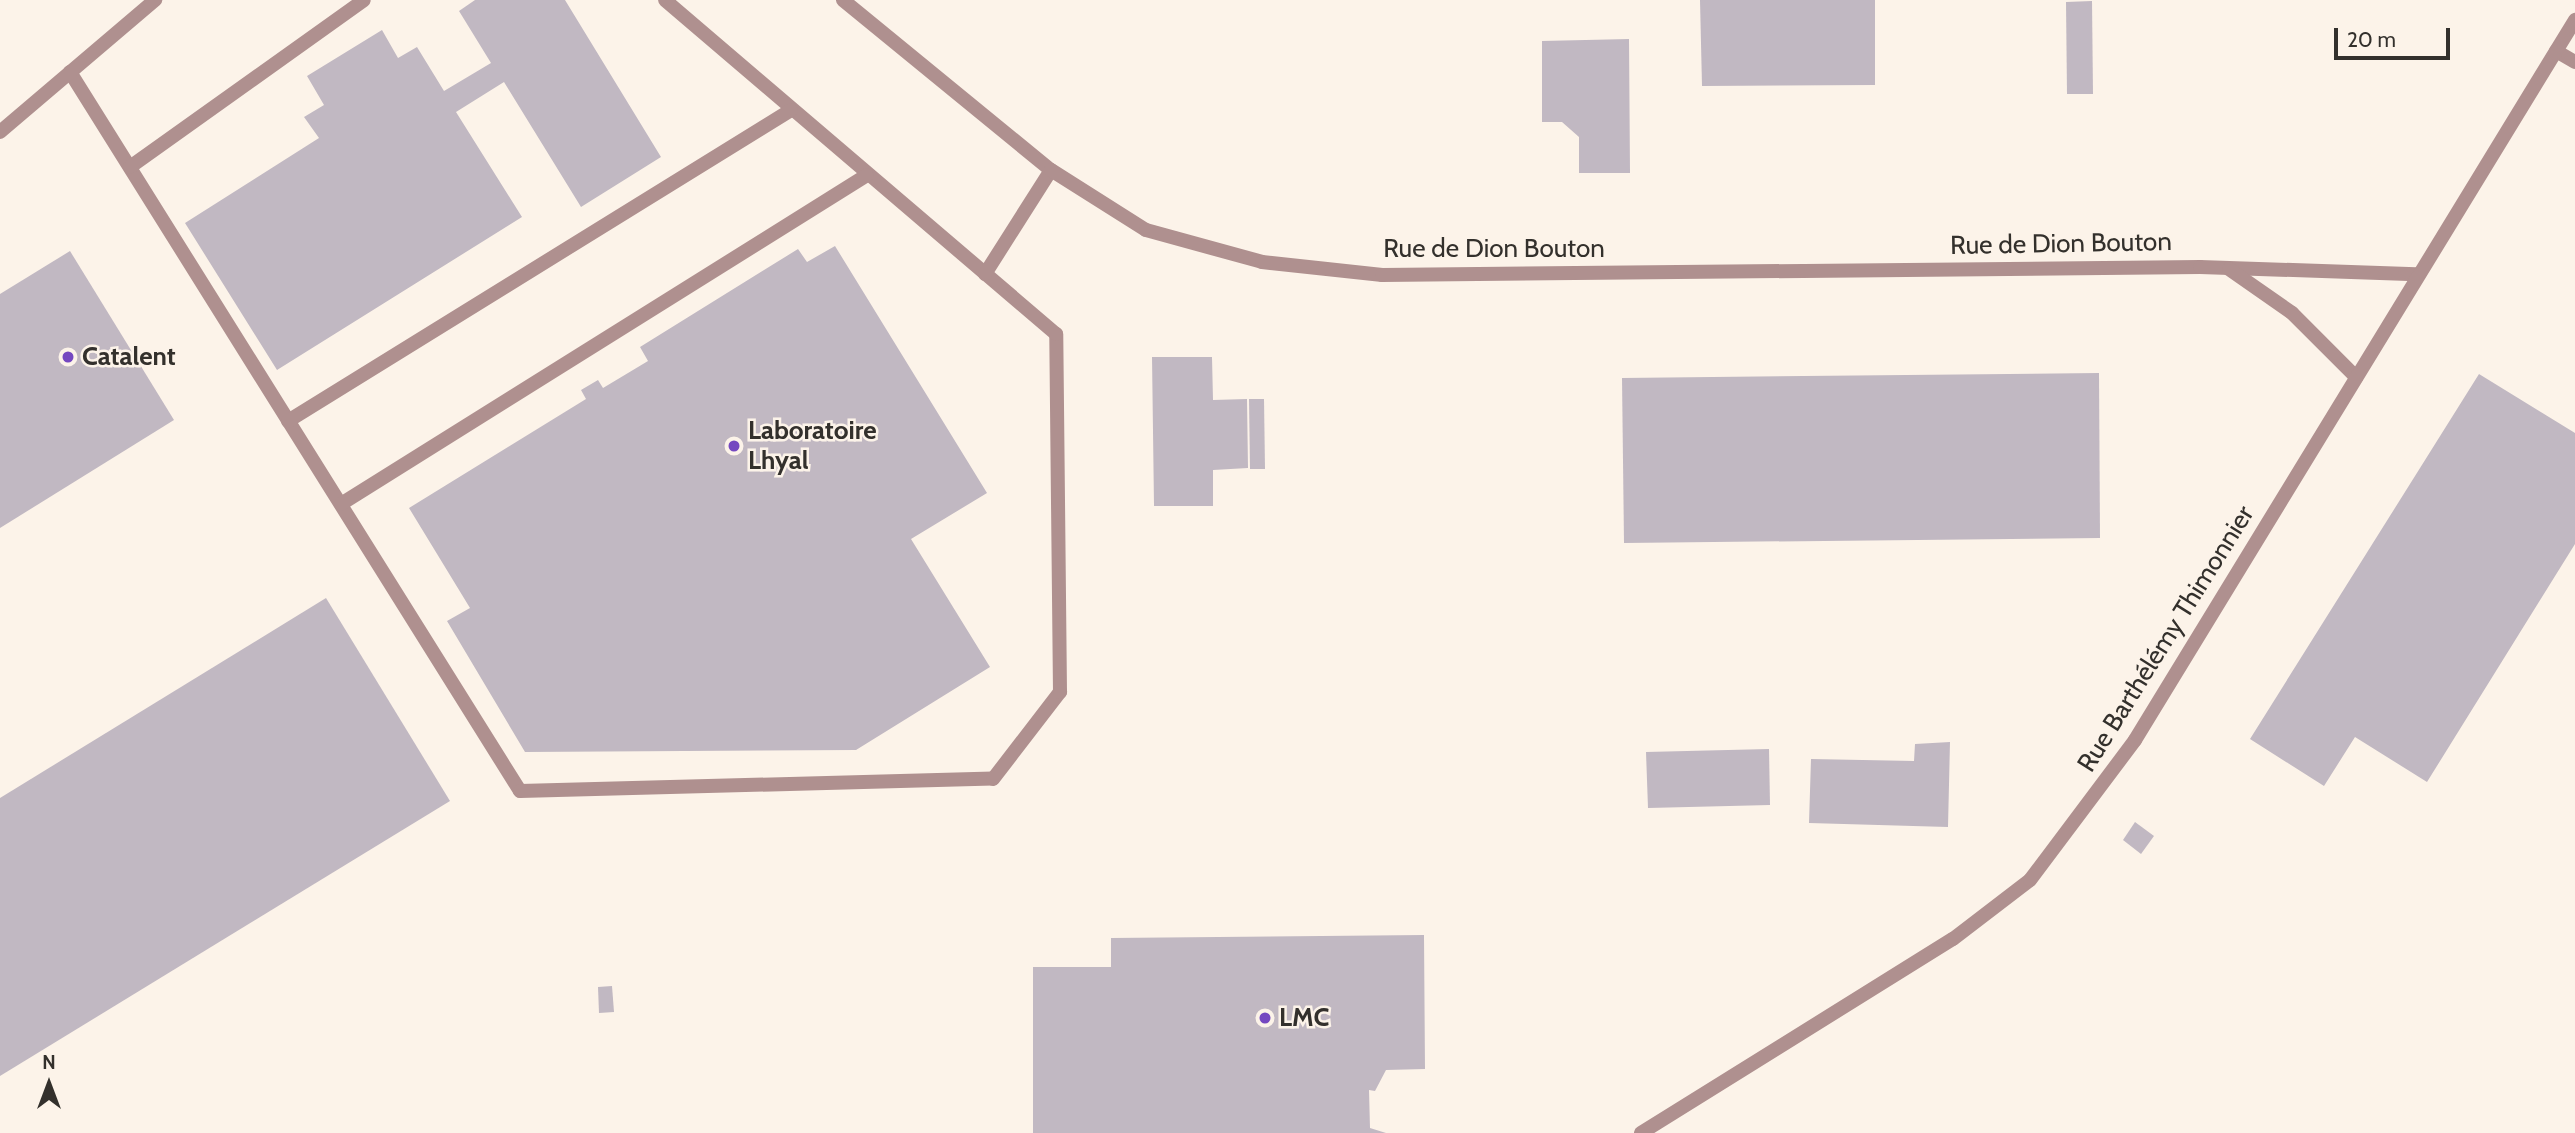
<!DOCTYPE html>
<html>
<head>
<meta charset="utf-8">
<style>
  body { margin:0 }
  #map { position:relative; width:2575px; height:1133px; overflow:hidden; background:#fcf3e9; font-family:Cabin,sans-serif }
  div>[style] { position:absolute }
  .building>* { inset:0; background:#c1b8c2 }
  .service>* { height:14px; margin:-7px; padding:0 7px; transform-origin:7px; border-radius:7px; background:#af908f }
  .minor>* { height:14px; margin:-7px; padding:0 7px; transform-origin:7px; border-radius:7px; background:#af908f }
  .dots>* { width:19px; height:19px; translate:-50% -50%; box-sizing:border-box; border:4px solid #fcf3e9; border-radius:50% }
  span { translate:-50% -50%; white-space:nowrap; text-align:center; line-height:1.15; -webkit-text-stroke:5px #fcf3e9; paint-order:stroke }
  .street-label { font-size:26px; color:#33302c }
  .poi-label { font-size:26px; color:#33302c; font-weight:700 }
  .left { translate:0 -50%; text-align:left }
  .north { position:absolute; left:14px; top:1049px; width:70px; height:70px; -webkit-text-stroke:5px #fcf3e9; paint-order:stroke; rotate:0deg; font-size:19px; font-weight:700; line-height:28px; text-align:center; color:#33302c }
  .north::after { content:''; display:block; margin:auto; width:24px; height:32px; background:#33302c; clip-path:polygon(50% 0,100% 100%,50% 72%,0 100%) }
  .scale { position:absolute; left:2334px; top:28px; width:116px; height:32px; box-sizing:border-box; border:4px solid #33302c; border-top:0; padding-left:9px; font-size:21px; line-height:24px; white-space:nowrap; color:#33302c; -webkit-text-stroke:5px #fcf3e9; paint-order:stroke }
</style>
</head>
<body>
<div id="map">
  <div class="building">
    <i style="clip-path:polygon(475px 0,565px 0,661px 157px,581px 207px,504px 82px,456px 112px,522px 217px,277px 370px,185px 223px,319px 138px,304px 117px,324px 105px,307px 76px,382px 30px,398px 58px,417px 47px,444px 91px,491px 63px,459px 11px)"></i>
    <i style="clip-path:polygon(1700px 0,1875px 0,1875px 85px,1702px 86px)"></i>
    <i style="clip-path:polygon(2092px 1px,2093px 94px,2067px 94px,2066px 2px)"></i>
    <i style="clip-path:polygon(1629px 39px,1630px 173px,1579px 173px,1579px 137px,1562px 122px,1542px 122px,1542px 41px)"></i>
    <i style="clip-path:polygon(835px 246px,987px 493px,911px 539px,990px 667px,856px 750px,525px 752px,447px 621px,470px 608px,409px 508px,586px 399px,581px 390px,598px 380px,603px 388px,648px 361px,640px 347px,798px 249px,807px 262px)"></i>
    <i style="clip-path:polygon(70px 251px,174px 420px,0 528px,0 294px)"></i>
    <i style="clip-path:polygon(1152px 357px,1212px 357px,1213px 400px,1247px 399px,1248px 468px,1213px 470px,1213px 506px,1154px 506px)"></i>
    <i style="clip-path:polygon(2099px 373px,2100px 538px,1624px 543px,1622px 378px)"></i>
    <i style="clip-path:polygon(2479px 374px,2575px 433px,2575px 544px,2427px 782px,2355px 737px,2324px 786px,2250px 739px)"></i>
    <i style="clip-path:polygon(1249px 399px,1264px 399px,1265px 469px,1250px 469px)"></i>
    <i style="clip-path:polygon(326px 598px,450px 801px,0 1076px,0 798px)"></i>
    <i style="clip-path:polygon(1950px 742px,1948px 827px,1809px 823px,1811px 759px,1914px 761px,1915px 744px)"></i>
    <i style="clip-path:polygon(1769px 749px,1770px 805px,1648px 808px,1646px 752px)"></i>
    <i style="clip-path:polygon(2135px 822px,2154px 836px,2141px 854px,2123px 840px)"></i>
    <i style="clip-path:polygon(1424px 935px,1425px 1069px,1386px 1070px,1375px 1091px,1369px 1090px,1370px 1128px,1386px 1133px,1033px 1133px,1033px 967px,1111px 967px,1111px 938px)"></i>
    <i style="clip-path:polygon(612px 986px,614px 1012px,599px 1013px,598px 987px)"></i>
  </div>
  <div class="service">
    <i style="left:2556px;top:51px;width:22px;rotate:30deg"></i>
    <i style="left:70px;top:72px;width:848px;rotate:57.96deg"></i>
    <i style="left:520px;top:791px;width:473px;rotate:-1.5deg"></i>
    <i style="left:993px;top:779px;width:110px;rotate:-52.4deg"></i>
    <i style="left:1060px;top:692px;width:358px;rotate:-90.6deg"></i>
    <i style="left:1056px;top:334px;width:514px;rotate:-139.5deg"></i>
    <i style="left:130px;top:167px;width:287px;rotate:-35.5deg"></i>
    <i style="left:985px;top:274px;width:123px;rotate:-57.6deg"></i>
    <i style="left:288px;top:421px;width:591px;rotate:-31.73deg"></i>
    <i style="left:341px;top:504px;width:620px;rotate:-32.02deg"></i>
  </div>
  <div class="minor">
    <i style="left:843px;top:0;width:269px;rotate:39.3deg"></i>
    <i style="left:1051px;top:170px;width:112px;rotate:32.3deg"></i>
    <i style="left:1146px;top:230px;width:120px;rotate:15.4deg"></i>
    <i style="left:1262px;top:262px;width:121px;rotate:6.2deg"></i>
    <i style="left:1382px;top:275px;width:818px;rotate:-0.56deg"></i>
    <i style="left:2200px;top:267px;width:216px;rotate:1.9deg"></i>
    <i style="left:0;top:132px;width:204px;rotate:-40.4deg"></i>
    <i style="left:2229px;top:269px;width:77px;rotate:34.9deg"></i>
    <i style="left:2292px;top:313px;width:91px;rotate:45deg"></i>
    <i style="left:1641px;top:1133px;width:367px;rotate:-31.9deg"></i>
    <i style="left:1953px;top:939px;width:97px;rotate:-37.5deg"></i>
    <i style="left:2030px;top:880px;width:175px;rotate:-53.1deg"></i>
    <i style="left:2135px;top:740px;width:844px;rotate:-58.57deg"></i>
  </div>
  <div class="dots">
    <i style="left:68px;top:357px;background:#7548c0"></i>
    <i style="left:734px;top:446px;background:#7548c0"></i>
    <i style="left:1265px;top:1018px;background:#7548c0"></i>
  </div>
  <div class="street-label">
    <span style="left:2061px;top:244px;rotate:-1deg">Rue de Dion Bouton</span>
    <span style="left:1494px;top:249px">Rue de Dion Bouton</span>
    <span style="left:2166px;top:639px;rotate:-58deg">Rue Barthélémy Thimonnier</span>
  </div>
  <div class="poi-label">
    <span class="left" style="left:82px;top:357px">Catalent</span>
    <span class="left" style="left:748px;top:446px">Laboratoire<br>Lhyal</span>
    <span class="left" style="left:1279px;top:1018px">LMC</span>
  </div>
  <div class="north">N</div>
  <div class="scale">20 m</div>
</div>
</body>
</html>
